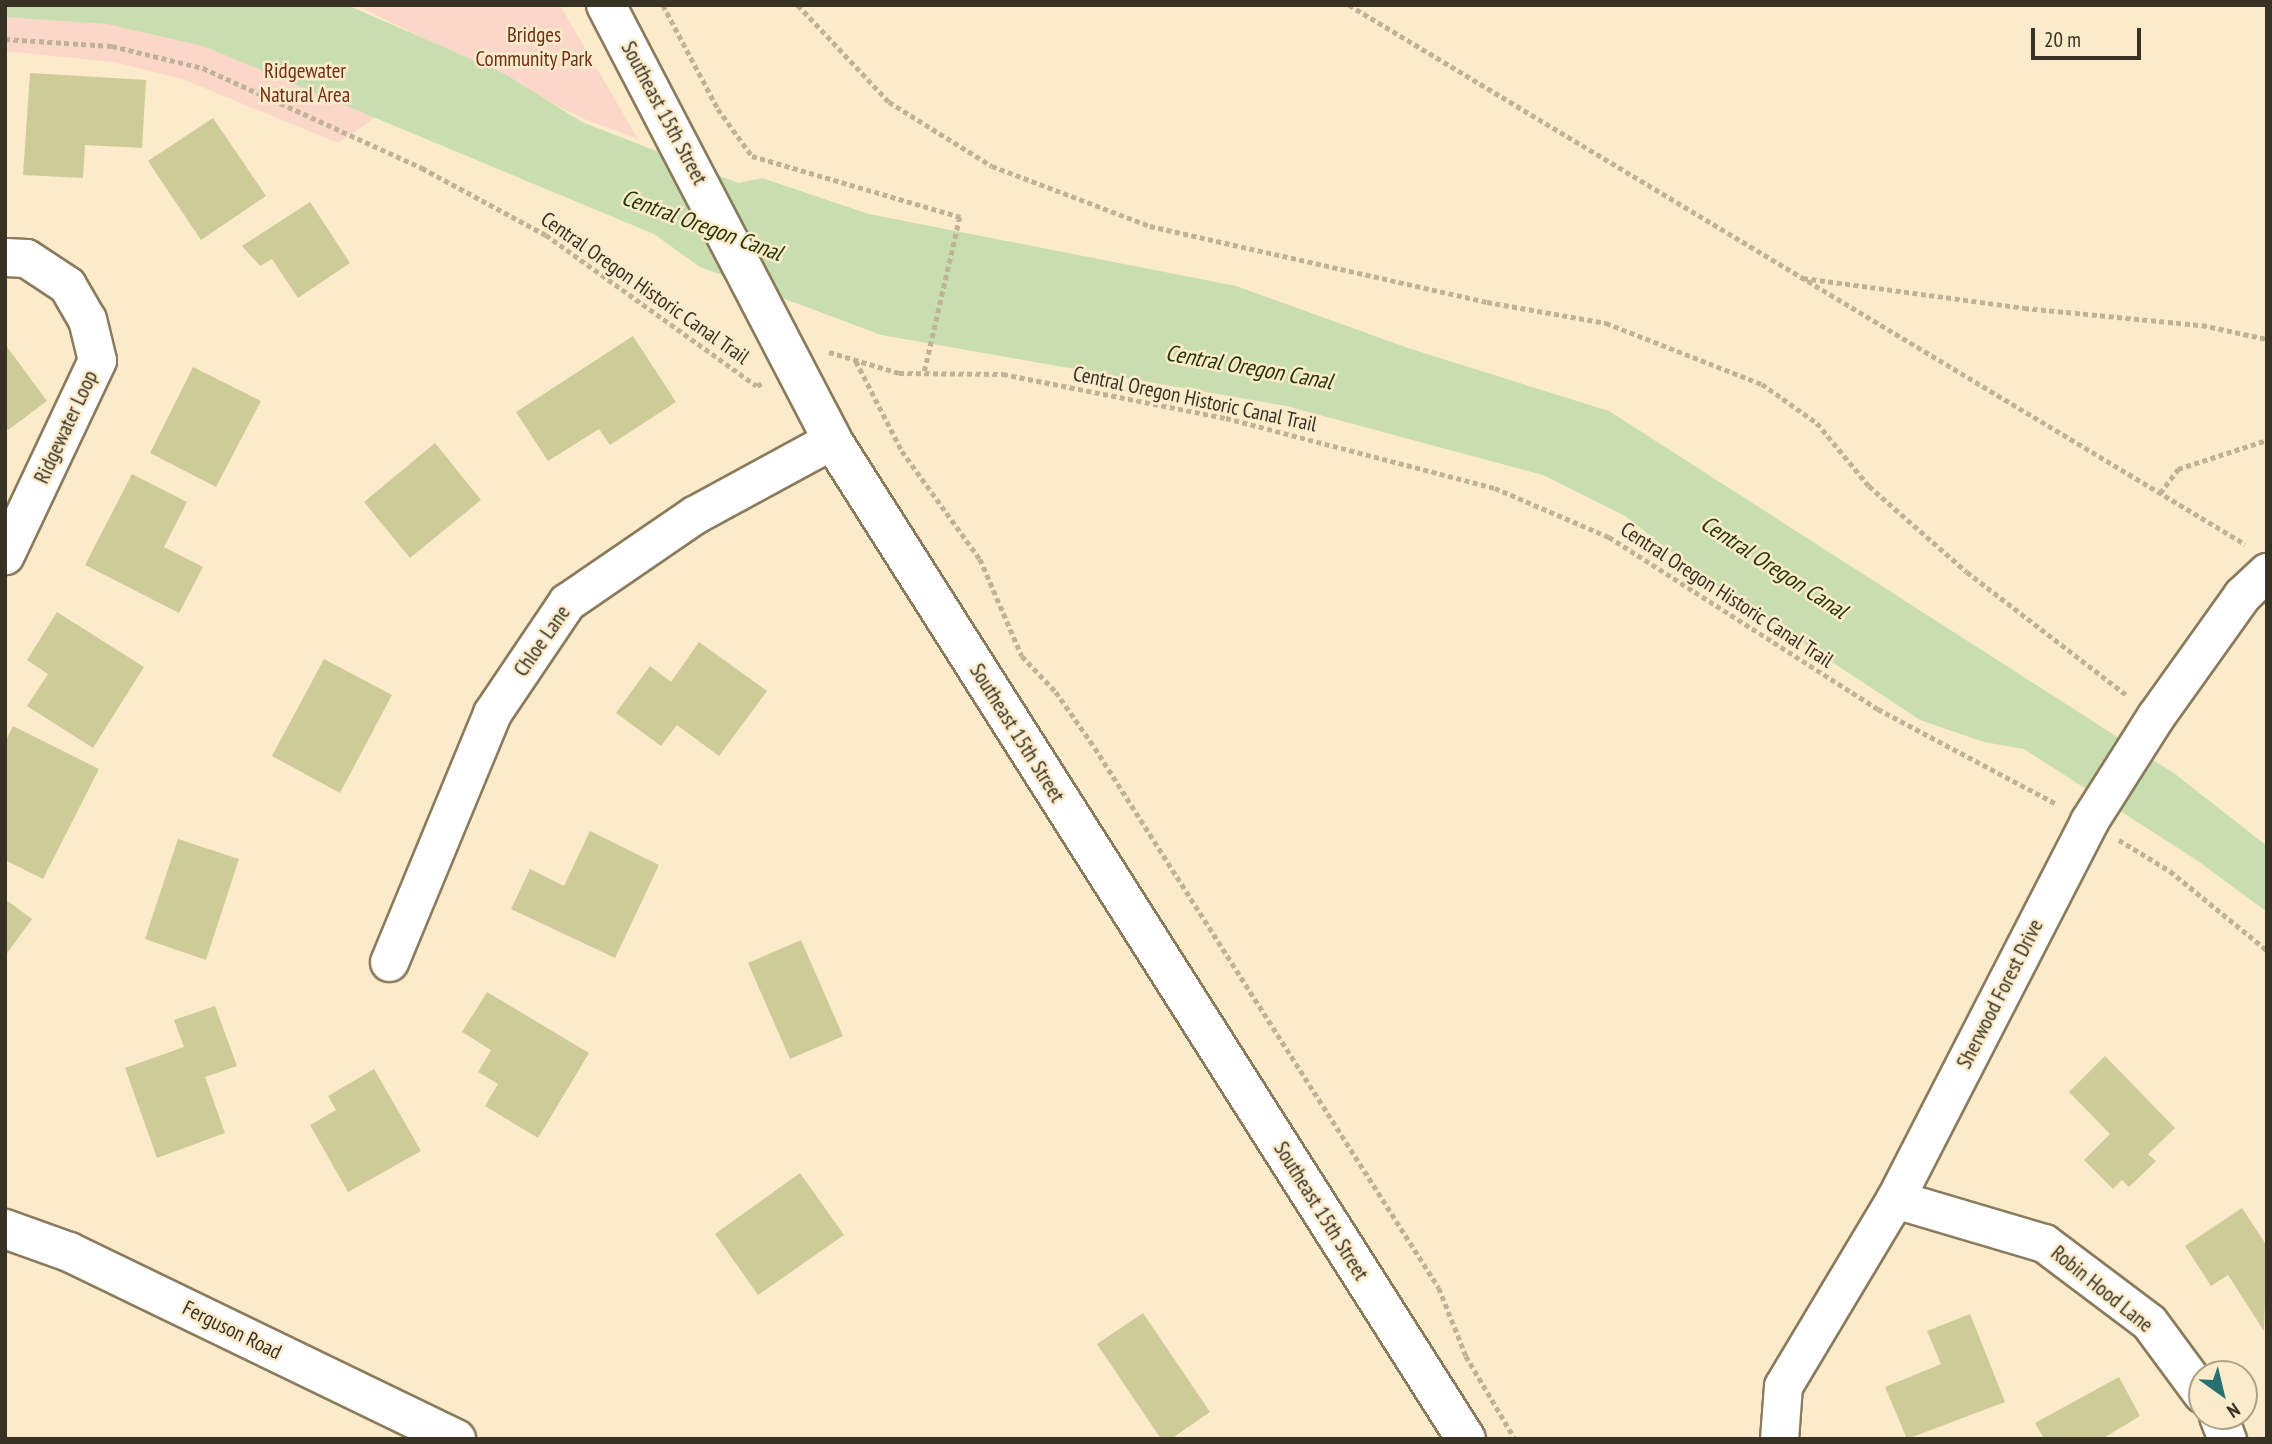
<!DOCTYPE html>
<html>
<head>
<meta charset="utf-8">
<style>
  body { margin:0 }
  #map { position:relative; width:2272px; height:1444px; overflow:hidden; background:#fcebca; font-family:"PT Sans Narrow",sans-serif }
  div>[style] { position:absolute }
  .green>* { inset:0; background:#fbd7ca }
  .water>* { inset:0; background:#c8deae }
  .building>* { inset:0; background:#cdcb98 }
  .path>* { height:4.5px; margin-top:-2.25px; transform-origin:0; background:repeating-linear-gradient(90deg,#bfb297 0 5px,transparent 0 8.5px) }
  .roads { filter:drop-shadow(2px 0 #8a7b5d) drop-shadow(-2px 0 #8a7b5d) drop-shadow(0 2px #8a7b5d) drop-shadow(0 -2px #8a7b5d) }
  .street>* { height:37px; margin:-18.5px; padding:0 18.5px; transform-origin:18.5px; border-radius:18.5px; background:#fff }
  .secondary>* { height:38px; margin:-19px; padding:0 19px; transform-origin:19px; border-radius:19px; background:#fff }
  span { translate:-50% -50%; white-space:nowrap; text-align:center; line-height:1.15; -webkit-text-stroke:5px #fcebca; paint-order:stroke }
  .park-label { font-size:21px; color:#6f2f16 }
  .street-label { font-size:21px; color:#383225 }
  .water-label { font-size:23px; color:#263804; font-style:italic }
  .frame { position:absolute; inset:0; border:7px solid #383225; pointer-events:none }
  .north { position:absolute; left:2188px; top:1360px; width:70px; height:70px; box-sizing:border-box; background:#fcebca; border:2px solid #aea188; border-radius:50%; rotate:146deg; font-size:19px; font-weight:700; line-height:28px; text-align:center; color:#383225 }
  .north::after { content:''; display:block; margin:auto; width:24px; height:32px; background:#277270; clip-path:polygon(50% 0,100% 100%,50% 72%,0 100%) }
  .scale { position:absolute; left:2031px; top:28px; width:110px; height:32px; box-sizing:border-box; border:4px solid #383225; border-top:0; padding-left:9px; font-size:21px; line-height:24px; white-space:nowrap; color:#383225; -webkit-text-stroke:5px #fcebca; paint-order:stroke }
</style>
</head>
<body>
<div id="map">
  <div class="green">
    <i style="clip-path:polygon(5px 5px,224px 5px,420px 87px,338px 143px,182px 79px,113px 62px,5px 51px)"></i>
    <i style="clip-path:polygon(356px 5px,560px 5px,638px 139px,582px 118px)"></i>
  </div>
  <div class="water">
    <i style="clip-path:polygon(5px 5px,347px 5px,503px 73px,582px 122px,738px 183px,762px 178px,869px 214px,1236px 286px,1411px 349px,1609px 411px,2175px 774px,2267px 846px,2267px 912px,2198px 861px,2024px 749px,1984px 742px,1920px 720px,1706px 579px,1625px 516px,1543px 475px,1286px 406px,881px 335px,700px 267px,654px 234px,203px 46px,107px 24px,5px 17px)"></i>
  </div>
  <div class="building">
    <i style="clip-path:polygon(30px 73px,146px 80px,142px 148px,85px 145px,83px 178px,23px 175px)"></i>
    <i style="clip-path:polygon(213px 118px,266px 196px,201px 240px,148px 161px)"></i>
    <i style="clip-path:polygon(310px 202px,350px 263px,298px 298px,272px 259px,260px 266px,242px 246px)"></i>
    <i style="clip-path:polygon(633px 336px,676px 402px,610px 445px,599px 429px,548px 461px,516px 412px)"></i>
    <i style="clip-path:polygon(5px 344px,47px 401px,8px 430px,5px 427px)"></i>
    <i style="clip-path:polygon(193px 367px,261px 401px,216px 487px,150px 453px)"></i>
    <i style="clip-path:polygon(435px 443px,481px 500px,410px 558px,364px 502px)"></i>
    <i style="clip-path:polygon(132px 474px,187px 502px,164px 547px,203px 567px,179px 613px,85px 565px)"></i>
    <i style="clip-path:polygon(57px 612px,144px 667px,93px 748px,27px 706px,48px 674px,27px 660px)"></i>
    <i style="clip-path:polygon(699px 642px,767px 691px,719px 756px,677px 725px,661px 746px,616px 713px,650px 666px,671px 682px)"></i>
    <i style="clip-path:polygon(324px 659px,392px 695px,340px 793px,272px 756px)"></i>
    <i style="clip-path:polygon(13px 726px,99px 769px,43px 879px,5px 860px,5px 742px)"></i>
    <i style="clip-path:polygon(590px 831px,659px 865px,615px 958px,511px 909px,530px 869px,564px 886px)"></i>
    <i style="clip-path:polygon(178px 839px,239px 859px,206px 960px,145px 939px)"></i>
    <i style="clip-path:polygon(5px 899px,32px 919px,5px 956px)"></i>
    <i style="clip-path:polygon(801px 940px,843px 1036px,790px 1059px,748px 963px)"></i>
    <i style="clip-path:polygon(487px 992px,589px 1053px,538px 1138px,485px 1106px,498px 1084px,478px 1072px,491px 1050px,462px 1032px)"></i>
    <i style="clip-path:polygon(215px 1006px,237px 1066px,205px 1077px,225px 1133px,157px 1158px,125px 1068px,184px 1047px,174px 1020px)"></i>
    <i style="clip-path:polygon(2105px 1056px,2175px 1128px,2148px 1154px,2156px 1161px,2129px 1187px,2122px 1180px,2113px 1189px,2084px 1160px,2110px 1134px,2069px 1092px)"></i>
    <i style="clip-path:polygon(374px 1069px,421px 1151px,348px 1192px,310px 1125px,336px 1110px,328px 1096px)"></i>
    <i style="clip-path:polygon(800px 1173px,844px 1235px,758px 1295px,715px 1234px)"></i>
    <i style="clip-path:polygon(2242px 1208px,2267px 1246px,2264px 1331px,2228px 1275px,2211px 1286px,2185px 1246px)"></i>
    <i style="clip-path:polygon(1143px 1313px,1210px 1412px,1171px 1439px,1161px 1439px,1097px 1344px)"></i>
    <i style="clip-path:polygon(1970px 1314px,2005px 1402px,1907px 1439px,1885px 1387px,1941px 1364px,1927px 1331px)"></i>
    <i style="clip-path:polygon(2119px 1377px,2140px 1416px,2102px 1439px,2044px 1439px,2035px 1423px)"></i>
  </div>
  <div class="path">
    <i style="left:663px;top:5px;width:118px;rotate:62.1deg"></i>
    <i style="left:718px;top:109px;width:58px;rotate:54.1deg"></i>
    <i style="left:752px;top:156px;width:217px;rotate:16.3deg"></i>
    <i style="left:960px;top:217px;width:161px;rotate:102.9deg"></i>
    <i style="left:798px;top:5px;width:133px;rotate:46.8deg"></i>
    <i style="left:889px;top:102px;width:121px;rotate:31.9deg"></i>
    <i style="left:992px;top:166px;width:169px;rotate:20.8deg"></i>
    <i style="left:1150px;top:226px;width:345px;rotate:12.7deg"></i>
    <i style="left:1487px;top:302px;width:121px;rotate:10deg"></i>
    <i style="left:1606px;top:323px;width:168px;rotate:21.4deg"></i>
    <i style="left:1762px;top:384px;width:67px;rotate:35.3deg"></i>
    <i style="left:1817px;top:423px;width:82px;rotate:50.5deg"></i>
    <i style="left:1869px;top:486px;width:130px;rotate:41.3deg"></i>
    <i style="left:1967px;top:572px;width:202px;rotate:37.6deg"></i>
    <i style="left:1349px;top:5px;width:1046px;rotate:31.03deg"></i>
    <i style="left:5px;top:39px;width:107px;rotate:3.7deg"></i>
    <i style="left:112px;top:46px;width:94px;rotate:13.6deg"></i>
    <i style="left:203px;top:68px;width:241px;rotate:24.5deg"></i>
    <i style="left:422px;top:168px;width:141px;rotate:28.4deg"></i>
    <i style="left:546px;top:235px;width:259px;rotate:35.6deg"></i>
    <i style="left:757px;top:386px;width:6px;rotate:-31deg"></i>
    <i style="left:1803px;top:278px;width:223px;rotate:7.7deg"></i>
    <i style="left:2024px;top:308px;width:179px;rotate:5.5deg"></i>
    <i style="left:2202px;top:325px;width:66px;rotate:12.2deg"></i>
    <i style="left:829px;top:352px;width:73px;rotate:16.7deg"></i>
    <i style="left:899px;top:373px;width:104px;rotate:0.6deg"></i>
    <i style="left:1003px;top:374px;width:227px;rotate:11.2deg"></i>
    <i style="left:1226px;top:418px;width:278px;rotate:14.6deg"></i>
    <i style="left:1495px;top:488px;width:124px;rotate:23.3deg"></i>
    <i style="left:1609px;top:537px;width:319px;rotate:32.6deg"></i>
    <i style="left:1878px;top:709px;width:203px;rotate:28deg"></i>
    <i style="left:856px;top:361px;width:101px;rotate:62.9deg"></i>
    <i style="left:902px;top:451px;width:133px;rotate:54.2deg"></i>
    <i style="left:980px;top:559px;width:106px;rotate:66.6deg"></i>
    <i style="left:1022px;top:656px;width:50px;rotate:46.6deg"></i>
    <i style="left:1056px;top:692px;width:68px;rotate:55.1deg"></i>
    <i style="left:1095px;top:748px;width:640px;rotate:57.5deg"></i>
    <i style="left:1439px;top:1288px;width:73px;rotate:68.3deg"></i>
    <i style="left:1466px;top:1356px;width:96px;rotate:59.4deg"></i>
    <i style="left:2160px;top:493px;width:30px;rotate:-53deg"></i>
    <i style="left:2178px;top:469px;width:94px;rotate:-18deg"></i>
    <i style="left:2119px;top:840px;width:60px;rotate:31.3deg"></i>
    <i style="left:2170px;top:871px;width:125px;rotate:39.2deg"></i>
  </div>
  <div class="roads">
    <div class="street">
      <i style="left:5px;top:257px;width:21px;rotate:3deg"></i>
      <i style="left:26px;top:258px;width:49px;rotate:33.4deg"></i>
      <i style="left:67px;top:285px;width:39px;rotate:60deg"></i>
      <i style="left:87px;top:319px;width:42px;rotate:76.3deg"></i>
      <i style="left:97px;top:360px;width:216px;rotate:115.3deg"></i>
      <i style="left:389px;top:962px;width:269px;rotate:-67.5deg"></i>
      <i style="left:492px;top:713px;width:134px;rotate:-56deg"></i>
      <i style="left:567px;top:602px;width:154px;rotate:-34.4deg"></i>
      <i style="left:694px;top:515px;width:157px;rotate:-28.5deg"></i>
      <i style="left:1895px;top:1199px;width:155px;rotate:16.5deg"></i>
      <i style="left:2044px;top:1243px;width:131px;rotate:37deg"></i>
      <i style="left:2149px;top:1322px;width:89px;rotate:53.6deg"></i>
      <i style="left:2218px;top:1416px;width:25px;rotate:69deg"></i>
      <i style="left:1779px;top:1439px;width:53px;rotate:-85.7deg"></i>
      <i style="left:1783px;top:1386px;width:218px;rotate:-59.1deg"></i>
      <i style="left:1895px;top:1199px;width:425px;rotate:-62.8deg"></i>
      <i style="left:2089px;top:821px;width:123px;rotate:-57.6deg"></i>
      <i style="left:2155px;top:717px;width:150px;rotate:-54.5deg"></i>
      <i style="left:2242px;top:595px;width:34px;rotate:-43deg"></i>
    </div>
    <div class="secondary">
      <i style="left:606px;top:5px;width:490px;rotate:62.5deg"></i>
      <i style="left:832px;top:440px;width:1183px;rotate:57.6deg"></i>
      <i style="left:5px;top:1229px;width:68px;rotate:19.8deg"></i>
      <i style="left:69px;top:1252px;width:430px;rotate:25.8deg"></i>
    </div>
  </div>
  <div class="park-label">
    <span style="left:534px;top:47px">Bridges<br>Community Park</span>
    <span style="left:305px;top:83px">Ridgewater<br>Natural Area</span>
  </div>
  <div class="street-label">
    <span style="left:664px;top:113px;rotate:62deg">Southeast 15th Street</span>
    <span style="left:645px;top:288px;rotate:35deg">Central Oregon Historic Canal Trail</span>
    <span style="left:1195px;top:399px;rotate:12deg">Central Oregon Historic Canal Trail</span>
    <span style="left:66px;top:427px;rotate:-65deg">Ridgewater Loop</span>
    <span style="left:1727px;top:595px;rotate:33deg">Central Oregon Historic Canal Trail</span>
    <span style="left:542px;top:641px;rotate:-55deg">Chloe Lane</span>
    <span style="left:1017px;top:733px;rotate:58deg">Southeast 15th Street</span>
    <span style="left:2000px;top:994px;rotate:-63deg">Sherwood Forest Drive</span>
    <span style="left:1321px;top:1211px;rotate:58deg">Southeast 15th Street</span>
    <span style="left:2102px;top:1289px;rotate:39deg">Robin Hood Lane</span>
    <span style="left:232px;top:1330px;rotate:26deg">Ferguson Road</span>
  </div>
  <div class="water-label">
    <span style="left:702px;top:225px;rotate:20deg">Central Oregon Canal</span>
    <span style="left:1249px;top:367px;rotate:10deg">Central Oregon Canal</span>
    <span style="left:1774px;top:567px;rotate:33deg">Central Oregon Canal</span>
  </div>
  <div class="frame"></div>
  <div class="north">N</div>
  <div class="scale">20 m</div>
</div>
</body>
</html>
